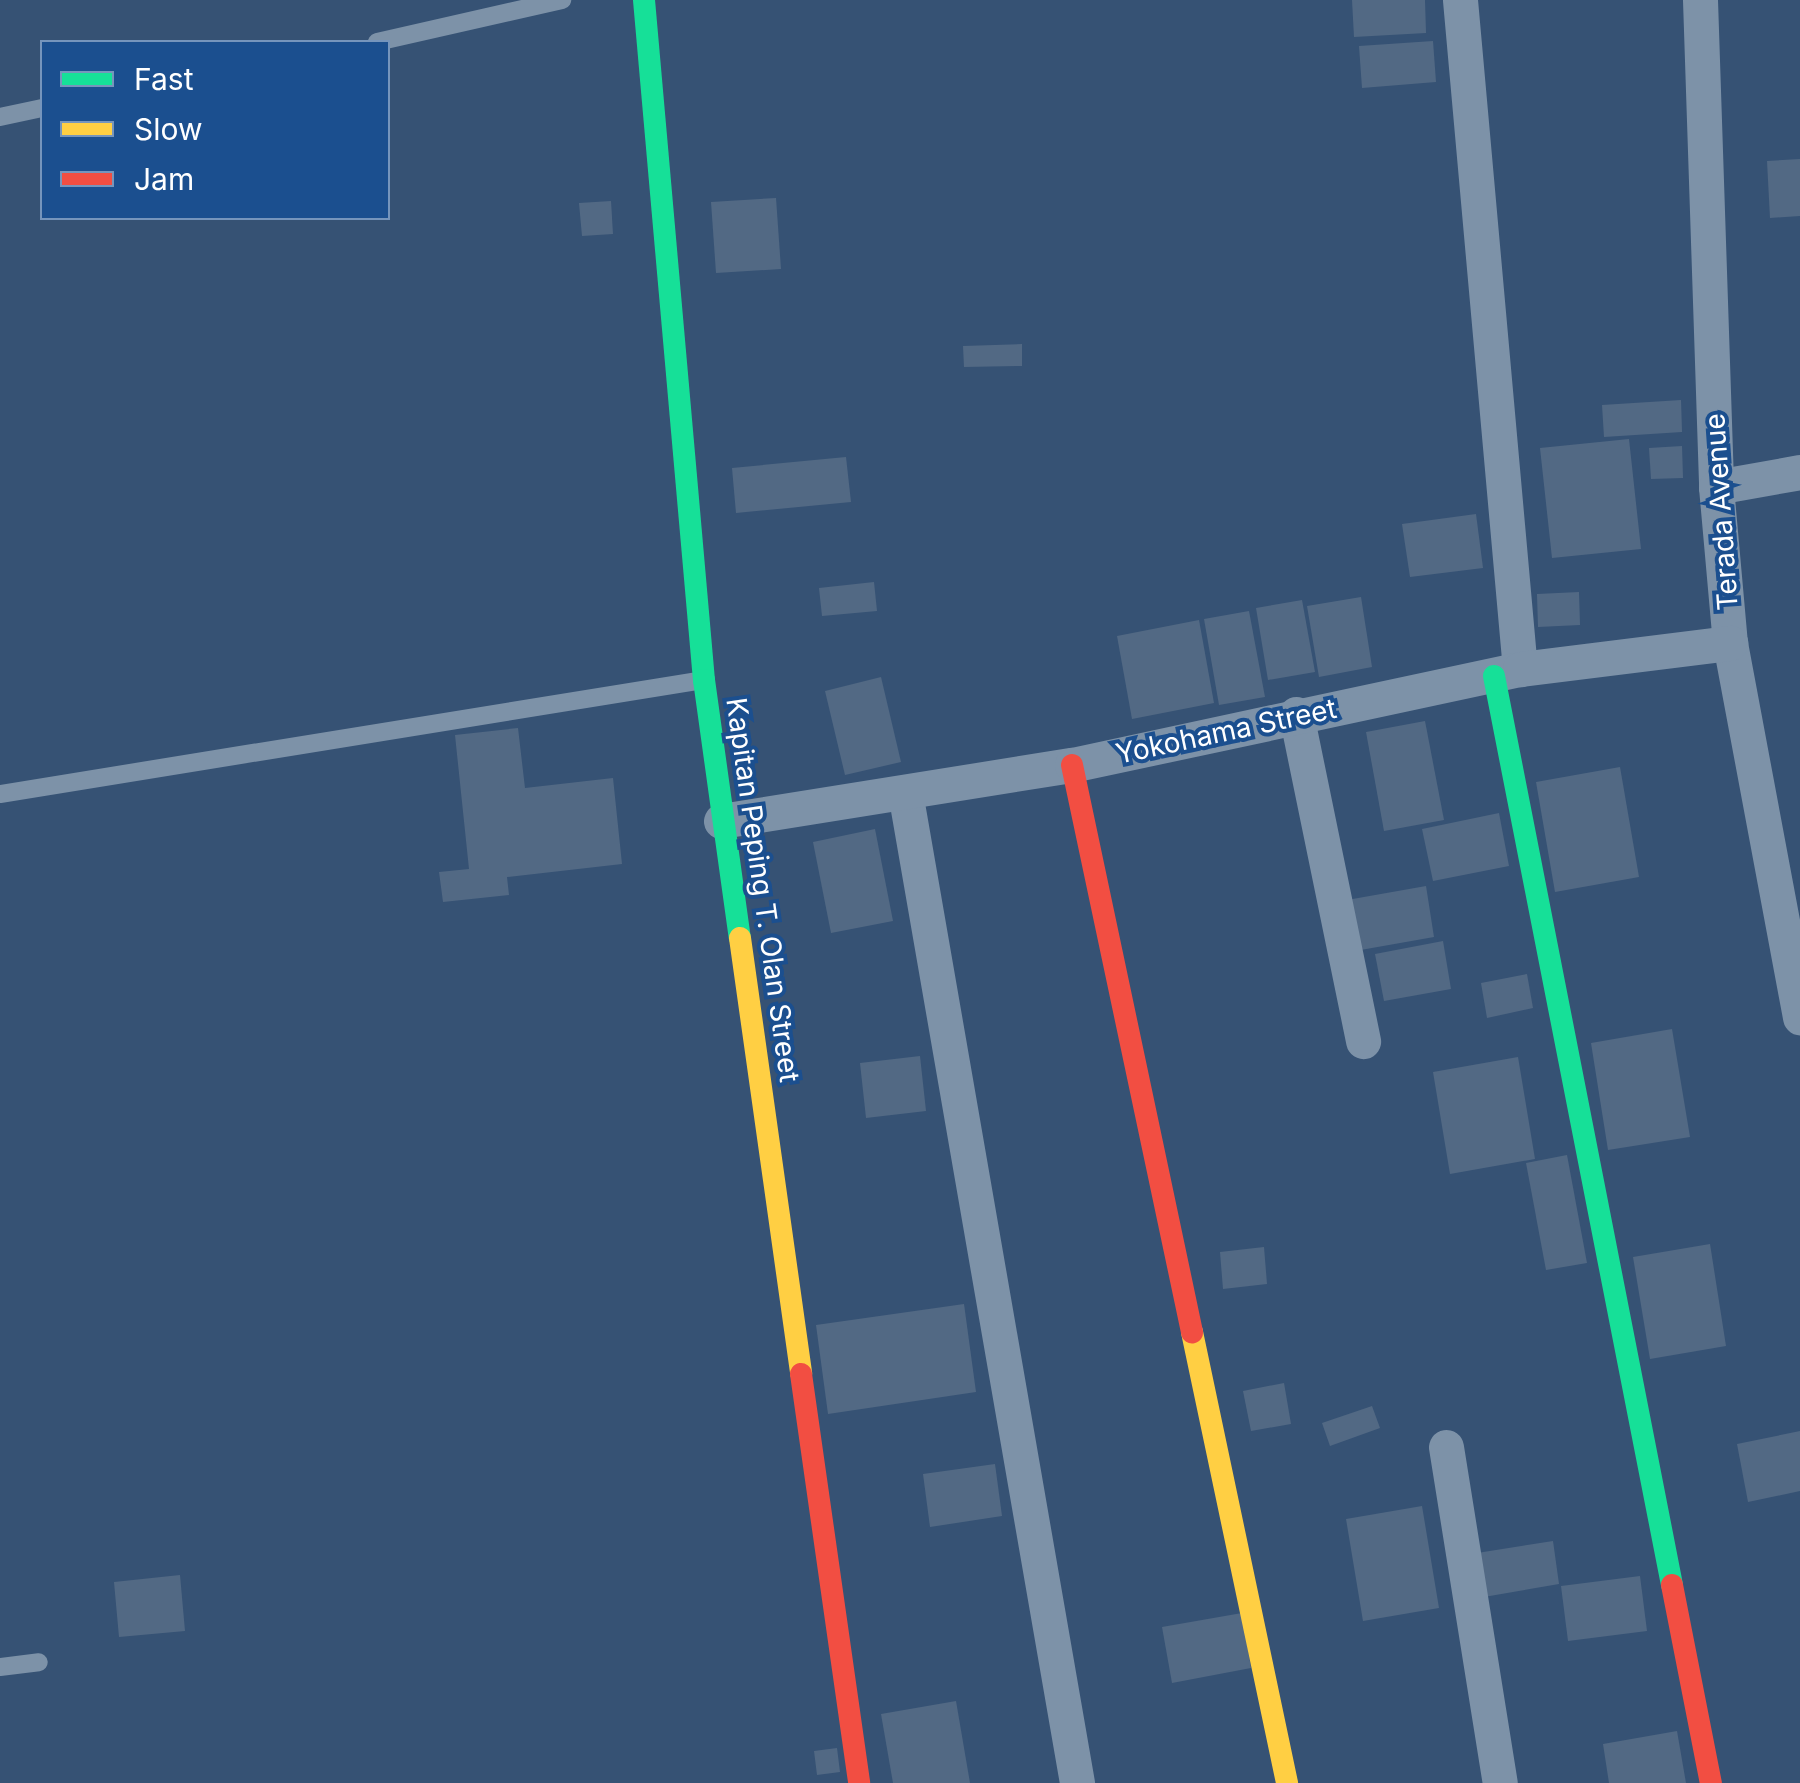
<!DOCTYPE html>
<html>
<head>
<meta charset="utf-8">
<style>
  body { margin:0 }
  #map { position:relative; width:1800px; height:1783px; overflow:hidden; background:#365274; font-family:Inter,sans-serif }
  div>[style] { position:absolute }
  .building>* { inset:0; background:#526984 }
  .lane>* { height:18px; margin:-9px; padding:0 9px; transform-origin:9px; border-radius:9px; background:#7d92a8 }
  .street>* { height:35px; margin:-17.5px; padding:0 17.5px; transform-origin:17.5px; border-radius:17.5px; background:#7d92a8 }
  .fast>* { height:22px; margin:-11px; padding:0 11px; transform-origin:11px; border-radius:11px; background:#16e098 }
  .slow>* { height:22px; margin:-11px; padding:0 11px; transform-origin:11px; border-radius:11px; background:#ffcf43 }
  .jam>* { height:22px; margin:-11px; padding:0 11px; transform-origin:11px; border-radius:11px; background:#f24e42 }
  span { translate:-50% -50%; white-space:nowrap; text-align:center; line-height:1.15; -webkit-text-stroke:8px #1b4f8f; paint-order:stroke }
  .street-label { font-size:28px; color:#fff }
  .legend { position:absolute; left:40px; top:40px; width:350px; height:180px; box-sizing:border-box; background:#1b4f8f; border:2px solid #7695bc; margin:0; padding:12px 18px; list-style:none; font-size:30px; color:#fff }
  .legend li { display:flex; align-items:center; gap:20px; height:50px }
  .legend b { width:50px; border:2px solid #7695bc }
</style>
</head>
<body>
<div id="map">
  <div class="building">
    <i style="clip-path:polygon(1352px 0,1425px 0,1426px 33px,1354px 37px)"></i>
    <i style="clip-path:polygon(1433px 41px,1436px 82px,1362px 88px,1359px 46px)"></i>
    <i style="clip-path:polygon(1800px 159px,1800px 216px,1770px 218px,1767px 161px)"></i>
    <i style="clip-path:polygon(776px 198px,781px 269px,716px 273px,711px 202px)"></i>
    <i style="clip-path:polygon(611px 201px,613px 234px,582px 236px,579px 203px)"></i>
    <i style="clip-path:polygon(1022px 344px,1022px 366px,964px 367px,963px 346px)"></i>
    <i style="clip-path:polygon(1681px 400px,1682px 432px,1604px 437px,1602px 405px)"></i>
    <i style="clip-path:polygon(1629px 439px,1641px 549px,1552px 558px,1540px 448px)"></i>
    <i style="clip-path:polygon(1682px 446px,1683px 478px,1651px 479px,1649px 448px)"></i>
    <i style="clip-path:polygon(846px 457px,851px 502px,736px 513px,732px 468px)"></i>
    <i style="clip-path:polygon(1476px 514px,1483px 568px,1410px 577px,1402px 524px)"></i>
    <i style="clip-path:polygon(874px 582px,877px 611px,822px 616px,819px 588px)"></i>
    <i style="clip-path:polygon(1579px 592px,1580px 625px,1538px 627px,1537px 594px)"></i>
    <i style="clip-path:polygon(1361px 597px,1372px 667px,1319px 677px,1307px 606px)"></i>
    <i style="clip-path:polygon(1302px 600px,1315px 672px,1268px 680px,1256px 608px)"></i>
    <i style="clip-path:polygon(1249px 611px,1265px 697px,1219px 705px,1204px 619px)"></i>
    <i style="clip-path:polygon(1199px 620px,1214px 703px,1132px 719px,1117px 636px)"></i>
    <i style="clip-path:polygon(881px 677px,901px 762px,845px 775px,825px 691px)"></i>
    <i style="clip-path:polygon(1425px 721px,1444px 820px,1384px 831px,1366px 732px)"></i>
    <i style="clip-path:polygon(518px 728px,525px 788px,613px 778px,622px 864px,507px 877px,509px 895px,443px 902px,439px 872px,469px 869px,455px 735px)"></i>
    <i style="clip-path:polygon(1620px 767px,1639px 877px,1555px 892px,1536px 782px)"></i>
    <i style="clip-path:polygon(1499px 813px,1509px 866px,1433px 881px,1422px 829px)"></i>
    <i style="clip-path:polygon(875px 829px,893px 921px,831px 933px,813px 842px)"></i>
    <i style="clip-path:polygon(1426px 886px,1434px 937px,1355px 951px,1347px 900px)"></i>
    <i style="clip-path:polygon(1443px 941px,1451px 989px,1384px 1001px,1375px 954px)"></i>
    <i style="clip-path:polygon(1527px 974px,1533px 1008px,1487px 1018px,1481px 983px)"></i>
    <i style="clip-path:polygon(1672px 1029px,1690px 1137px,1608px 1150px,1591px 1043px)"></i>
    <i style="clip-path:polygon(920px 1056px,926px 1111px,866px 1118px,860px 1063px)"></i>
    <i style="clip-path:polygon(1518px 1057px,1535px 1159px,1450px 1174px,1433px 1072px)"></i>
    <i style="clip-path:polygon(1567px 1155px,1587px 1263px,1546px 1270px,1526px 1163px)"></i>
    <i style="clip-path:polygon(1710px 1244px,1726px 1346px,1650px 1359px,1633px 1257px)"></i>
    <i style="clip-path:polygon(1264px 1247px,1267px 1284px,1223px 1289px,1220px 1252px)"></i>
    <i style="clip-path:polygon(964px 1304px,976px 1392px,828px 1414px,816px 1325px)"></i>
    <i style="clip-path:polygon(1284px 1383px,1291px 1424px,1251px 1431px,1243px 1391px)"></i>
    <i style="clip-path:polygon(1372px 1406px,1380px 1428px,1330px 1446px,1322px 1423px)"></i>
    <i style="clip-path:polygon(1800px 1431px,1800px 1491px,1748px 1502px,1737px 1444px)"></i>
    <i style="clip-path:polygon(995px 1464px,1002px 1516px,930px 1527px,923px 1474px)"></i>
    <i style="clip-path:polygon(1422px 1506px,1439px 1608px,1363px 1621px,1346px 1519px)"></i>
    <i style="clip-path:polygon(1553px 1541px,1559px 1584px,1484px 1597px,1477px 1553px)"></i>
    <i style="clip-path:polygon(180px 1575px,185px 1631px,119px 1637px,114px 1582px)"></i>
    <i style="clip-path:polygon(1640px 1576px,1647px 1631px,1568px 1641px,1561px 1586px)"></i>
    <i style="clip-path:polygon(1242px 1613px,1251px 1668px,1172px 1683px,1162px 1627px)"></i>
    <i style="clip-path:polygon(956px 1701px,970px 1783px,893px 1783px,881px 1714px)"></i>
    <i style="clip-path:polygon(1677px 1731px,1686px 1783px,1609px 1783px,1603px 1744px)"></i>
    <i style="clip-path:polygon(837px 1748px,840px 1772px,817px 1775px,814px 1751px)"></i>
  </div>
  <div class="lane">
    <i style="left:377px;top:42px;width:190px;rotate:-12.8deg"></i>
    <i style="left:0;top:117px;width:43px;rotate:-12.1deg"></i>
    <i style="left:0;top:794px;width:712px;rotate:-9.21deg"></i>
    <i style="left:0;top:1667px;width:39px;rotate:-7deg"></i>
  </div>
  <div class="street">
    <i style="left:1460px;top:0;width:672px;rotate:84.88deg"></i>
    <i style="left:1700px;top:0;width:487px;rotate:88.1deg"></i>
    <i style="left:1716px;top:487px;width:157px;rotate:84.9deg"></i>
    <i style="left:1730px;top:643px;width:381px;rotate:79.4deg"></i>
    <i style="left:1716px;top:487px;width:85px;rotate:-10.1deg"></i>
    <i style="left:1296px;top:714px;width:334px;rotate:78.4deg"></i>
    <i style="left:905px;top:792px;width:1006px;rotate:80.15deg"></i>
    <i style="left:721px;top:821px;width:355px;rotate:-9.1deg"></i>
    <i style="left:1072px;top:765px;width:458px;rotate:-12.1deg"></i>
    <i style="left:1520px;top:669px;width:212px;rotate:-7.1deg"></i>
    <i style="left:1446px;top:1447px;width:340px;rotate:80.9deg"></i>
  </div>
  <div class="fast">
    <i style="left:644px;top:0;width:683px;rotate:84.96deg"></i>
    <i style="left:704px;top:680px;width:260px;rotate:82.1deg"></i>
    <i style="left:1494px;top:676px;width:926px;rotate:78.92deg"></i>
  </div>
  <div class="slow">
    <i style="left:740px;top:938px;width:440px;rotate:82deg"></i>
    <i style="left:1192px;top:1332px;width:461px;rotate:78.1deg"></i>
  </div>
  <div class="jam">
    <i style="left:1072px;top:765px;width:580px;rotate:78.05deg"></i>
    <i style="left:801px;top:1374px;width:413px;rotate:81.9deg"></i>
    <i style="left:1672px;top:1585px;width:202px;rotate:78.9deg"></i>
  </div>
  <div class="street-label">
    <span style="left:1721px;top:512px;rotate:-94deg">Terada Avenue</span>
    <span style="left:1226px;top:731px;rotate:-12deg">Yokohama Street</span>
    <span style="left:763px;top:890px;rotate:82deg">Kapitan Peping T. Olan Street</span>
  </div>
  <ul class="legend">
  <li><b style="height:12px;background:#16e098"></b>Fast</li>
  <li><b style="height:12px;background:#ffcf43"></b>Slow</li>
  <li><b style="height:12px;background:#f24e42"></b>Jam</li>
  </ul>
</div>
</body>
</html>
